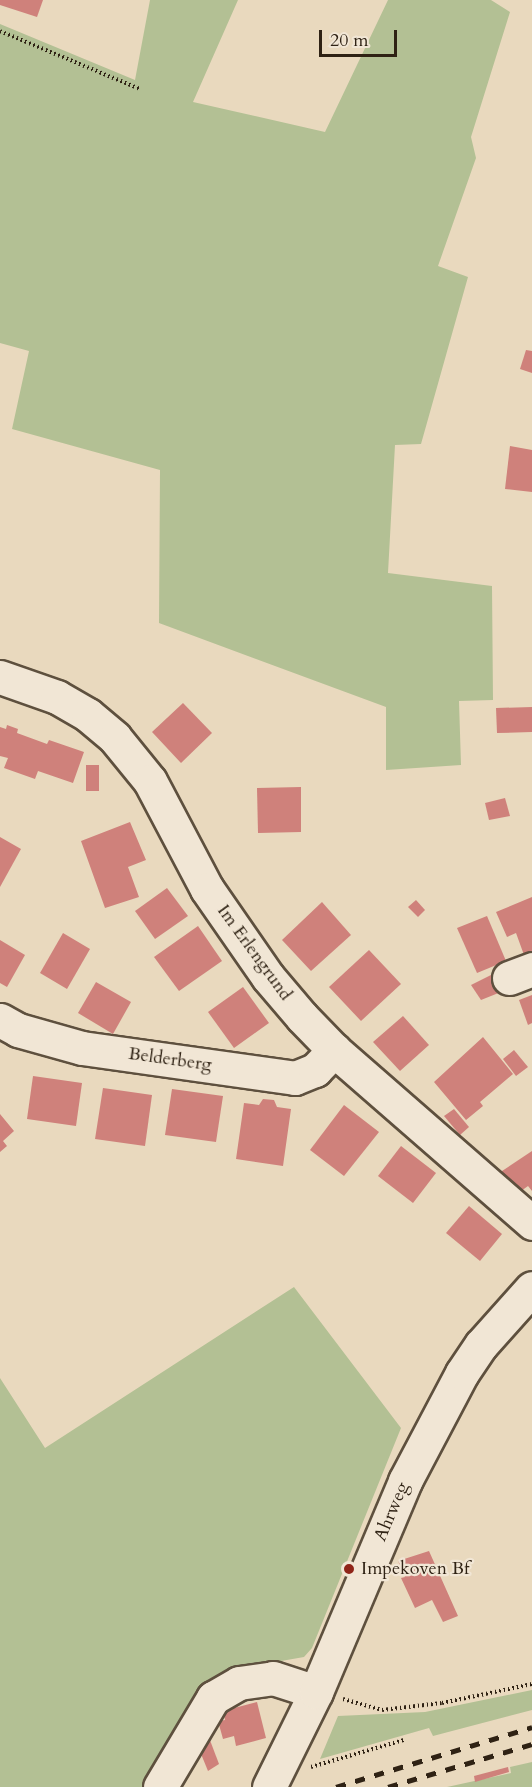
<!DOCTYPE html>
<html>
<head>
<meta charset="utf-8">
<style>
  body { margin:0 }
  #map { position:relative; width:532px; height:1787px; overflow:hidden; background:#e9d9be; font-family:Cardo,serif }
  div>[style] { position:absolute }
  .green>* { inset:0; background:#b3c094 }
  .building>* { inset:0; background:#cf817b }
  .path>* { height:4px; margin-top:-2px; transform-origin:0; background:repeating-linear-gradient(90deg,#2f2214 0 1.5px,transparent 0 4.5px) }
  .roads { filter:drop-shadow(2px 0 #5e503e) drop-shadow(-2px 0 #5e503e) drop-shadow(0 2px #5e503e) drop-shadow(0 -2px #5e503e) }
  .minor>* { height:33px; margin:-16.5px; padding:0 16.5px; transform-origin:16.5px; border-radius:16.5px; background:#f1e6d5 }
  .rail>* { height:4.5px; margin-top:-2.25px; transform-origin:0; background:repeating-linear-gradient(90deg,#2f2214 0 10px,transparent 0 20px) }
  .dots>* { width:16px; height:16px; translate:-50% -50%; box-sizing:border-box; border:3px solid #f1e6d5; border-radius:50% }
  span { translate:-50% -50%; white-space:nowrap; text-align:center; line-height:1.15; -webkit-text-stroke:4.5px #f1e6d5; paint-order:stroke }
  .street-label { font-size:18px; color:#2f2214 }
  .poi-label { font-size:18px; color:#2f2214 }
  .left { translate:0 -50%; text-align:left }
  .scale { position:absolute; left:319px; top:30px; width:78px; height:27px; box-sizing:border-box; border:3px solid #2f2214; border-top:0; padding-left:8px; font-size:18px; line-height:21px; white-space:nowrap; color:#2f2214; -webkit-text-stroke:4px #f1e6d5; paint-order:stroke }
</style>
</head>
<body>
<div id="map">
  <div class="green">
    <i style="clip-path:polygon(150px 0,238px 0,193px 102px,325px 132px,388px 0,491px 0,510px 12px,471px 137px,476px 158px,438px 266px,468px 277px,421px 444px,395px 445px,388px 573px,492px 586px,493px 700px,459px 701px,461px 765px,386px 770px,386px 707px,159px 623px,160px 470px,12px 429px,29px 351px,0 343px,0 24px,135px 80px)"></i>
    <i style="clip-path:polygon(294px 1287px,401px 1428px,312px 1648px,304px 1657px,229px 1670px,148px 1787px,0 1787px,0 1378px,45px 1448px)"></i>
    <i style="clip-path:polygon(532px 1690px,532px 1710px,433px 1736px,429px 1728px,320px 1759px,338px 1716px,425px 1712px)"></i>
    <i style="clip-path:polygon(532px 1762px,532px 1787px,447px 1787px,511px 1773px,510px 1767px)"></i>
  </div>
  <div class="building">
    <i style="clip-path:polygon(0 0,43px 0,37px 17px,0 5px)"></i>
    <i style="clip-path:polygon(526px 350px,532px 351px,532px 373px,520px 369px)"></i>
    <i style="clip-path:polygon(510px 446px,532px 450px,532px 492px,505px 489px)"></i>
    <i style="clip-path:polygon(183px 703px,212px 733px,181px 763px,152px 732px)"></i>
    <i style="clip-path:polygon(532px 707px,532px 732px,497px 733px,496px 708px)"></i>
    <i style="clip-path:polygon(7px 725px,18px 729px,17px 733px,47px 744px,49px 740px,84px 752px,73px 783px,38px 771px,35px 779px,4px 768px,8px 758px,0 756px,0 727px,6px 729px)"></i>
    <i style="clip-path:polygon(86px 765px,99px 765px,99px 791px,86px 791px)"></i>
    <i style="clip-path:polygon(301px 787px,301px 832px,258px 833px,257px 788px)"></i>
    <i style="clip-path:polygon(505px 798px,510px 816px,489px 820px,485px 803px)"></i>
    <i style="clip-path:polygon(130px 822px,146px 860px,128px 867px,139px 897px,105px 908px,81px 841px)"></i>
    <i style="clip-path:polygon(0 837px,21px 849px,0 887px)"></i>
    <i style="clip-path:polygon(167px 888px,188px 916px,155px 939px,135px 911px)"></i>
    <i style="clip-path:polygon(532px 897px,532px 951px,524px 955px,516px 933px,507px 937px,496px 912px)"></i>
    <i style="clip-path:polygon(416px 900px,425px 910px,418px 917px,408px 907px)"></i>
    <i style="clip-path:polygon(322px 902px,351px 935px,311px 971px,282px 940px)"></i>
    <i style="clip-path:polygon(487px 916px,506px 961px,477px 973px,457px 928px)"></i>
    <i style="clip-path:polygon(198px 926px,222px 961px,179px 991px,154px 957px)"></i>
    <i style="clip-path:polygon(63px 933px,90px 949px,67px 989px,40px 973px)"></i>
    <i style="clip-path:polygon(0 940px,25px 955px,7px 987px,0 983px)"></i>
    <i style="clip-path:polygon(369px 950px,401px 984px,361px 1021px,329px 987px)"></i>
    <i style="clip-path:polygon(499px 971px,506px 990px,481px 1000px,471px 985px)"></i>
    <i style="clip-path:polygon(96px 982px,131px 1002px,113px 1034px,78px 1013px)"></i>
    <i style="clip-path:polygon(243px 987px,269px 1023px,234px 1048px,208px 1012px)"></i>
    <i style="clip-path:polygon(532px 995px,532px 1023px,528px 1025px,519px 1000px)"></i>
    <i style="clip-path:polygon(403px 1016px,429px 1045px,400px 1071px,373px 1042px)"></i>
    <i style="clip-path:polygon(483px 1037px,513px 1074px,480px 1102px,483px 1106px,466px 1120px,434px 1082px)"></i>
    <i style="clip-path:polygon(514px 1050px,528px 1067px,516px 1076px,503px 1059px)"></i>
    <i style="clip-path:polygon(33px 1076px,82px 1083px,76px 1126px,27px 1119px)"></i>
    <i style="clip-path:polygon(103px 1088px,152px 1095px,145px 1146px,95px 1139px)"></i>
    <i style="clip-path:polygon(172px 1089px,223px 1096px,216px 1142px,165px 1135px)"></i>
    <i style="clip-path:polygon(263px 1099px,274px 1100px,277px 1107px,291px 1109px,283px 1166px,236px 1159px,244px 1103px,259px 1105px)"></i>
    <i style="clip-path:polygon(344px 1105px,379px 1132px,344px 1176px,310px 1150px)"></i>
    <i style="clip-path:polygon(454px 1109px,469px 1127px,460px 1135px,444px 1116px)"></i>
    <i style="clip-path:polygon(0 1114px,14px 1131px,3px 1141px,7px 1146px,0 1152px)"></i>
    <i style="clip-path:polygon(401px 1146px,436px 1173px,413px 1203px,378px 1176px)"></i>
    <i style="clip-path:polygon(532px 1151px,532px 1191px,528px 1186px,517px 1194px,499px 1173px)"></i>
    <i style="clip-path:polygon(469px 1206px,502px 1234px,480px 1261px,446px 1233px)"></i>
    <i style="clip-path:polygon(429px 1551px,458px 1616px,443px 1622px,432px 1600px,415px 1608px,401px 1578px,405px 1577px,398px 1561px)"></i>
    <i style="clip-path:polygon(257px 1702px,266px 1738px,236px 1746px,234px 1736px,223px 1739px,218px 1721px,225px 1720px,223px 1711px)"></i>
    <i style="clip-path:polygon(208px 1735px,219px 1764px,208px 1771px,199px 1749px)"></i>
    <i style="clip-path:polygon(508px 1767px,509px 1772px,475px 1782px,474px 1776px)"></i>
  </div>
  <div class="path">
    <i style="left:0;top:31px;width:152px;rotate:22.5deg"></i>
    <i style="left:343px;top:1699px;width:41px;rotate:15.8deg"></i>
    <i style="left:382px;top:1710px;width:60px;rotate:-6.7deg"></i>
    <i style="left:442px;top:1703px;width:92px;rotate:-11.9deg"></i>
    <i style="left:311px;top:1767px;width:97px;rotate:-16.2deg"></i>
  </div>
  <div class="roads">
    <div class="minor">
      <i style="left:0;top:677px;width:60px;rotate:19.3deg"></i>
      <i style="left:57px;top:697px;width:36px;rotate:30deg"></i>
      <i style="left:88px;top:715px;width:35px;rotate:40deg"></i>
      <i style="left:115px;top:738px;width:55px;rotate:50.9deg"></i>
      <i style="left:150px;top:781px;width:122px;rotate:62.2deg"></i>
      <i style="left:207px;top:889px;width:107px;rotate:55.3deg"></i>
      <i style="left:268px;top:977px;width:52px;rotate:49.6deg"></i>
      <i style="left:302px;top:1017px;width:46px;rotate:45.9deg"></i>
      <i style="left:334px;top:1050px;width:263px;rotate:41.1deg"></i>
      <i style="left:509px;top:978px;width:25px;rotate:-21deg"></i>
      <i style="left:0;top:1020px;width:21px;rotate:29deg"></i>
      <i style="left:18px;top:1030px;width:66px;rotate:15.7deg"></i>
      <i style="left:82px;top:1048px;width:215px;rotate:8deg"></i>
      <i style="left:295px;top:1078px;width:22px;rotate:-22deg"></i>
      <i style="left:315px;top:1070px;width:28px;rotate:-46deg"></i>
      <i style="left:160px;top:1787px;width:104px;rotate:-59.2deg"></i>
      <i style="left:213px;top:1698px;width:30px;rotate:-30deg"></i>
      <i style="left:239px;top:1683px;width:34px;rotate:-8deg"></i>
      <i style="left:273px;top:1678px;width:45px;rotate:18deg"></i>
      <i style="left:269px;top:1787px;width:106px;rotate:-63.7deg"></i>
      <i style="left:316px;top:1692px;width:229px;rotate:-67.1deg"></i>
      <i style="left:405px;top:1481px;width:122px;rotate:-62.2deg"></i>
      <i style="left:462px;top:1373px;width:34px;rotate:-56deg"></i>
      <i style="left:481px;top:1345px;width:76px;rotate:-48.2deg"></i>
    </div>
  </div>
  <div class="rail">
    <i style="left:336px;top:1787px;width:205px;rotate:-17deg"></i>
    <i style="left:388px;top:1787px;width:150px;rotate:-16.6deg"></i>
  </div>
  <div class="dots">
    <i style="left:349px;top:1569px;background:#8f2418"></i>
  </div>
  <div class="street-label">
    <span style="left:254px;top:953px;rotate:54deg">Im Erlengrund</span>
    <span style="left:170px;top:1060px;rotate:8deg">Belderberg</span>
    <span style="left:392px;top:1512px;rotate:-67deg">Ahrweg</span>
  </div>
  <div class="poi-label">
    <span class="left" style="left:361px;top:1569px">Impekoven Bf</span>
  </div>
  <div class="scale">20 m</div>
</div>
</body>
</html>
